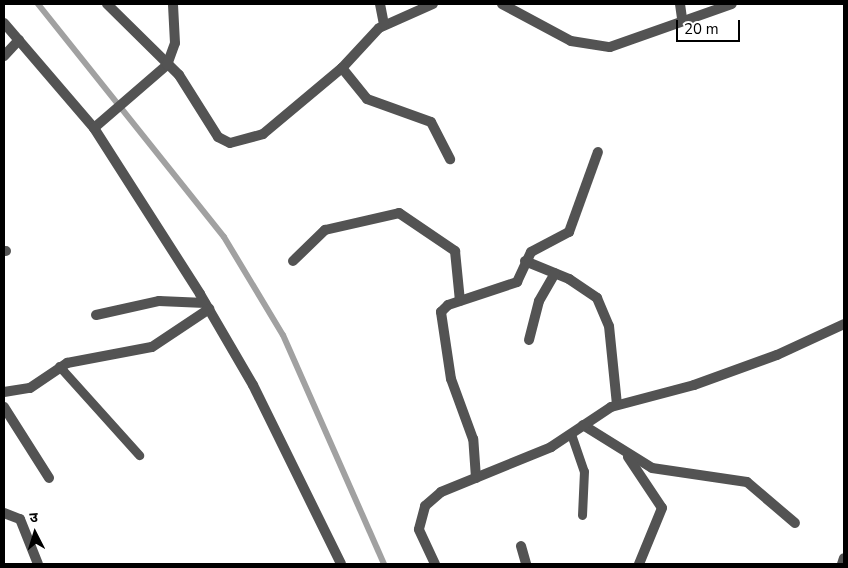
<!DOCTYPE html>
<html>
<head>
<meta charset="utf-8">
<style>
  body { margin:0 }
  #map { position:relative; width:848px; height:568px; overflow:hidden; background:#fff; font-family:"Nunito Sans","Noto Sans Devanagari",sans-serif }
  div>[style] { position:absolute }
  .stream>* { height:6px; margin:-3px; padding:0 3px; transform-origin:3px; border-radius:3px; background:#a1a1a1 }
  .lane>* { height:9px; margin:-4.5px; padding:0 4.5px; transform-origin:4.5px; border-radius:4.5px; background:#535353 }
  .street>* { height:10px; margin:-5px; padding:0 5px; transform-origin:5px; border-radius:5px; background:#535353 }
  span { translate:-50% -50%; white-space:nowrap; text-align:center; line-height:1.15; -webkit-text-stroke:4.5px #fff; paint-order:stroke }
  .frame { position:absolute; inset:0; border:5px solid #000; pointer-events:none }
  .north { position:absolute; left:10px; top:508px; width:50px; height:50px; -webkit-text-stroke:4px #fff; paint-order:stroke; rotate:355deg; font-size:14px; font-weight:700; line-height:20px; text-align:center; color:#000 }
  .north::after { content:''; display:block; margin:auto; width:18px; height:22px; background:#000; clip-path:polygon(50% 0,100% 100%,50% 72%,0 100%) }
  .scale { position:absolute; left:676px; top:20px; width:64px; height:22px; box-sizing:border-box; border:2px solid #000; border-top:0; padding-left:6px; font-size:15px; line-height:18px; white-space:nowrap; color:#000; -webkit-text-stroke:4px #fff; paint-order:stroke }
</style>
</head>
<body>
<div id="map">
  <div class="stream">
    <i style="left:38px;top:4px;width:298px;rotate:51.4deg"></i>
    <i style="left:224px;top:237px;width:114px;rotate:59deg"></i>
    <i style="left:283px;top:335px;width:250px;rotate:66.2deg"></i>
  </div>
  <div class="lane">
    <i style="left:59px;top:366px;width:120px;rotate:48deg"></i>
    <i style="left:571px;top:434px;width:39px;rotate:71deg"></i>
    <i style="left:584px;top:471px;width:44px;rotate:92.6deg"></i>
  </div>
  <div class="street">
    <i style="left:107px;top:4px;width:101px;rotate:44.6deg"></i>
    <i style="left:179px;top:75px;width:73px;rotate:57.8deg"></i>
    <i style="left:218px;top:137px;width:13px;rotate:27deg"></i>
    <i style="left:230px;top:143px;width:34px;rotate:-15deg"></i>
    <i style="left:263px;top:134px;width:103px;rotate:-39.9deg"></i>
    <i style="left:342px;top:68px;width:54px;rotate:-47.2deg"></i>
    <i style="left:379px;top:28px;width:59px;rotate:-24deg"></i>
    <i style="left:380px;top:4px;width:21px;rotate:79deg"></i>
    <i style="left:502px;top:4px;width:78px;rotate:28.2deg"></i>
    <i style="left:571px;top:41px;width:39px;rotate:9deg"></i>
    <i style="left:610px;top:47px;width:129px;rotate:-19.4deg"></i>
    <i style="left:680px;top:4px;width:15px;rotate:82deg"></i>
    <i style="left:4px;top:23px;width:138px;rotate:49.4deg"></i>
    <i style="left:94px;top:128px;width:197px;rotate:57.4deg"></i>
    <i style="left:200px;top:294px;width:105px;rotate:59.8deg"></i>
    <i style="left:253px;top:385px;width:199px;rotate:63.8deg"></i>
    <i style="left:4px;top:56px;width:22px;rotate:-47deg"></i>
    <i style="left:342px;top:68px;width:40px;rotate:51deg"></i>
    <i style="left:367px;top:99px;width:68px;rotate:19.8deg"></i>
    <i style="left:431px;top:122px;width:42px;rotate:62.8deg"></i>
    <i style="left:94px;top:128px;width:96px;rotate:-40.8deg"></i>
    <i style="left:167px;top:65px;width:23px;rotate:-70deg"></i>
    <i style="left:175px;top:43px;width:39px;rotate:-93deg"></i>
    <i style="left:4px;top:251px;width:2px"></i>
    <i style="left:293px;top:261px;width:45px;rotate:-44.1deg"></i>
    <i style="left:325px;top:230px;width:76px;rotate:-12.9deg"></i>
    <i style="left:399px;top:213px;width:68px;rotate:34.2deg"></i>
    <i style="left:455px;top:251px;width:50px;rotate:84.3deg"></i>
    <i style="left:525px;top:261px;width:48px;rotate:22.2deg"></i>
    <i style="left:569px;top:279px;width:34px;rotate:34deg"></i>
    <i style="left:597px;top:298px;width:30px;rotate:67deg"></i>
    <i style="left:609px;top:326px;width:79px;rotate:84.2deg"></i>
    <i style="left:96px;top:315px;width:65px;rotate:-12.5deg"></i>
    <i style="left:159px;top:301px;width:46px;rotate:2.5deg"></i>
    <i style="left:529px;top:340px;width:40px;rotate:-75.6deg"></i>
    <i style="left:539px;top:301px;width:32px;rotate:-60deg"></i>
    <i style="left:4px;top:392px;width:26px;rotate:-9deg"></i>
    <i style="left:30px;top:388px;width:45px;rotate:-34deg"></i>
    <i style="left:67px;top:363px;width:86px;rotate:-10.7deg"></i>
    <i style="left:152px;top:347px;width:69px;rotate:-33.7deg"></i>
    <i style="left:4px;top:407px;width:84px;rotate:57.6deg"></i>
    <i style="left:583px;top:425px;width:81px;rotate:31.9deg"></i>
    <i style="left:652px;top:468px;width:96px;rotate:8.4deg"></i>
    <i style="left:747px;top:482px;width:63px;rotate:40.5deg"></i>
    <i style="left:628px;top:457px;width:61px;rotate:56.3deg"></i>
    <i style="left:662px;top:508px;width:61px;rotate:112.3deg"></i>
    <i style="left:476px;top:478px;width:39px;rotate:-94deg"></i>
    <i style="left:473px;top:439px;width:64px;rotate:-110.1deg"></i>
    <i style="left:451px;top:379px;width:68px;rotate:-98.5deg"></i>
    <i style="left:441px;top:312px;width:10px;rotate:-45deg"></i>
    <i style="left:448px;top:305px;width:73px;rotate:-18.4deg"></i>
    <i style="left:517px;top:282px;width:33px;rotate:-65deg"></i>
    <i style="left:531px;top:252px;width:43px;rotate:-27.8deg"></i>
    <i style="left:569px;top:232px;width:85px;rotate:-70.1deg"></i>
    <i style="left:4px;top:513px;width:17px;rotate:21deg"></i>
    <i style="left:20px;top:519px;width:48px;rotate:68.2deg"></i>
    <i style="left:521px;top:546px;width:19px;rotate:74deg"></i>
    <i style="left:435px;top:564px;width:38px;rotate:-115deg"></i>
    <i style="left:419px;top:529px;width:24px;rotate:-75deg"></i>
    <i style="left:425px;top:506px;width:21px;rotate:-41deg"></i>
    <i style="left:441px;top:492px;width:119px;rotate:-22.2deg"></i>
    <i style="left:551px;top:447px;width:72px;rotate:-33.7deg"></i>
    <i style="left:611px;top:407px;width:86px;rotate:-14.8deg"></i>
    <i style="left:694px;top:385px;width:88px;rotate:-19.9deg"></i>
    <i style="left:777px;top:355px;width:74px;rotate:-24.8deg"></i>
    <i style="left:842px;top:564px;width:6px;rotate:-72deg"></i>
  </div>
  <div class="frame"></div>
  <div class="north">उ</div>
  <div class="scale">20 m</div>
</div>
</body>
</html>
